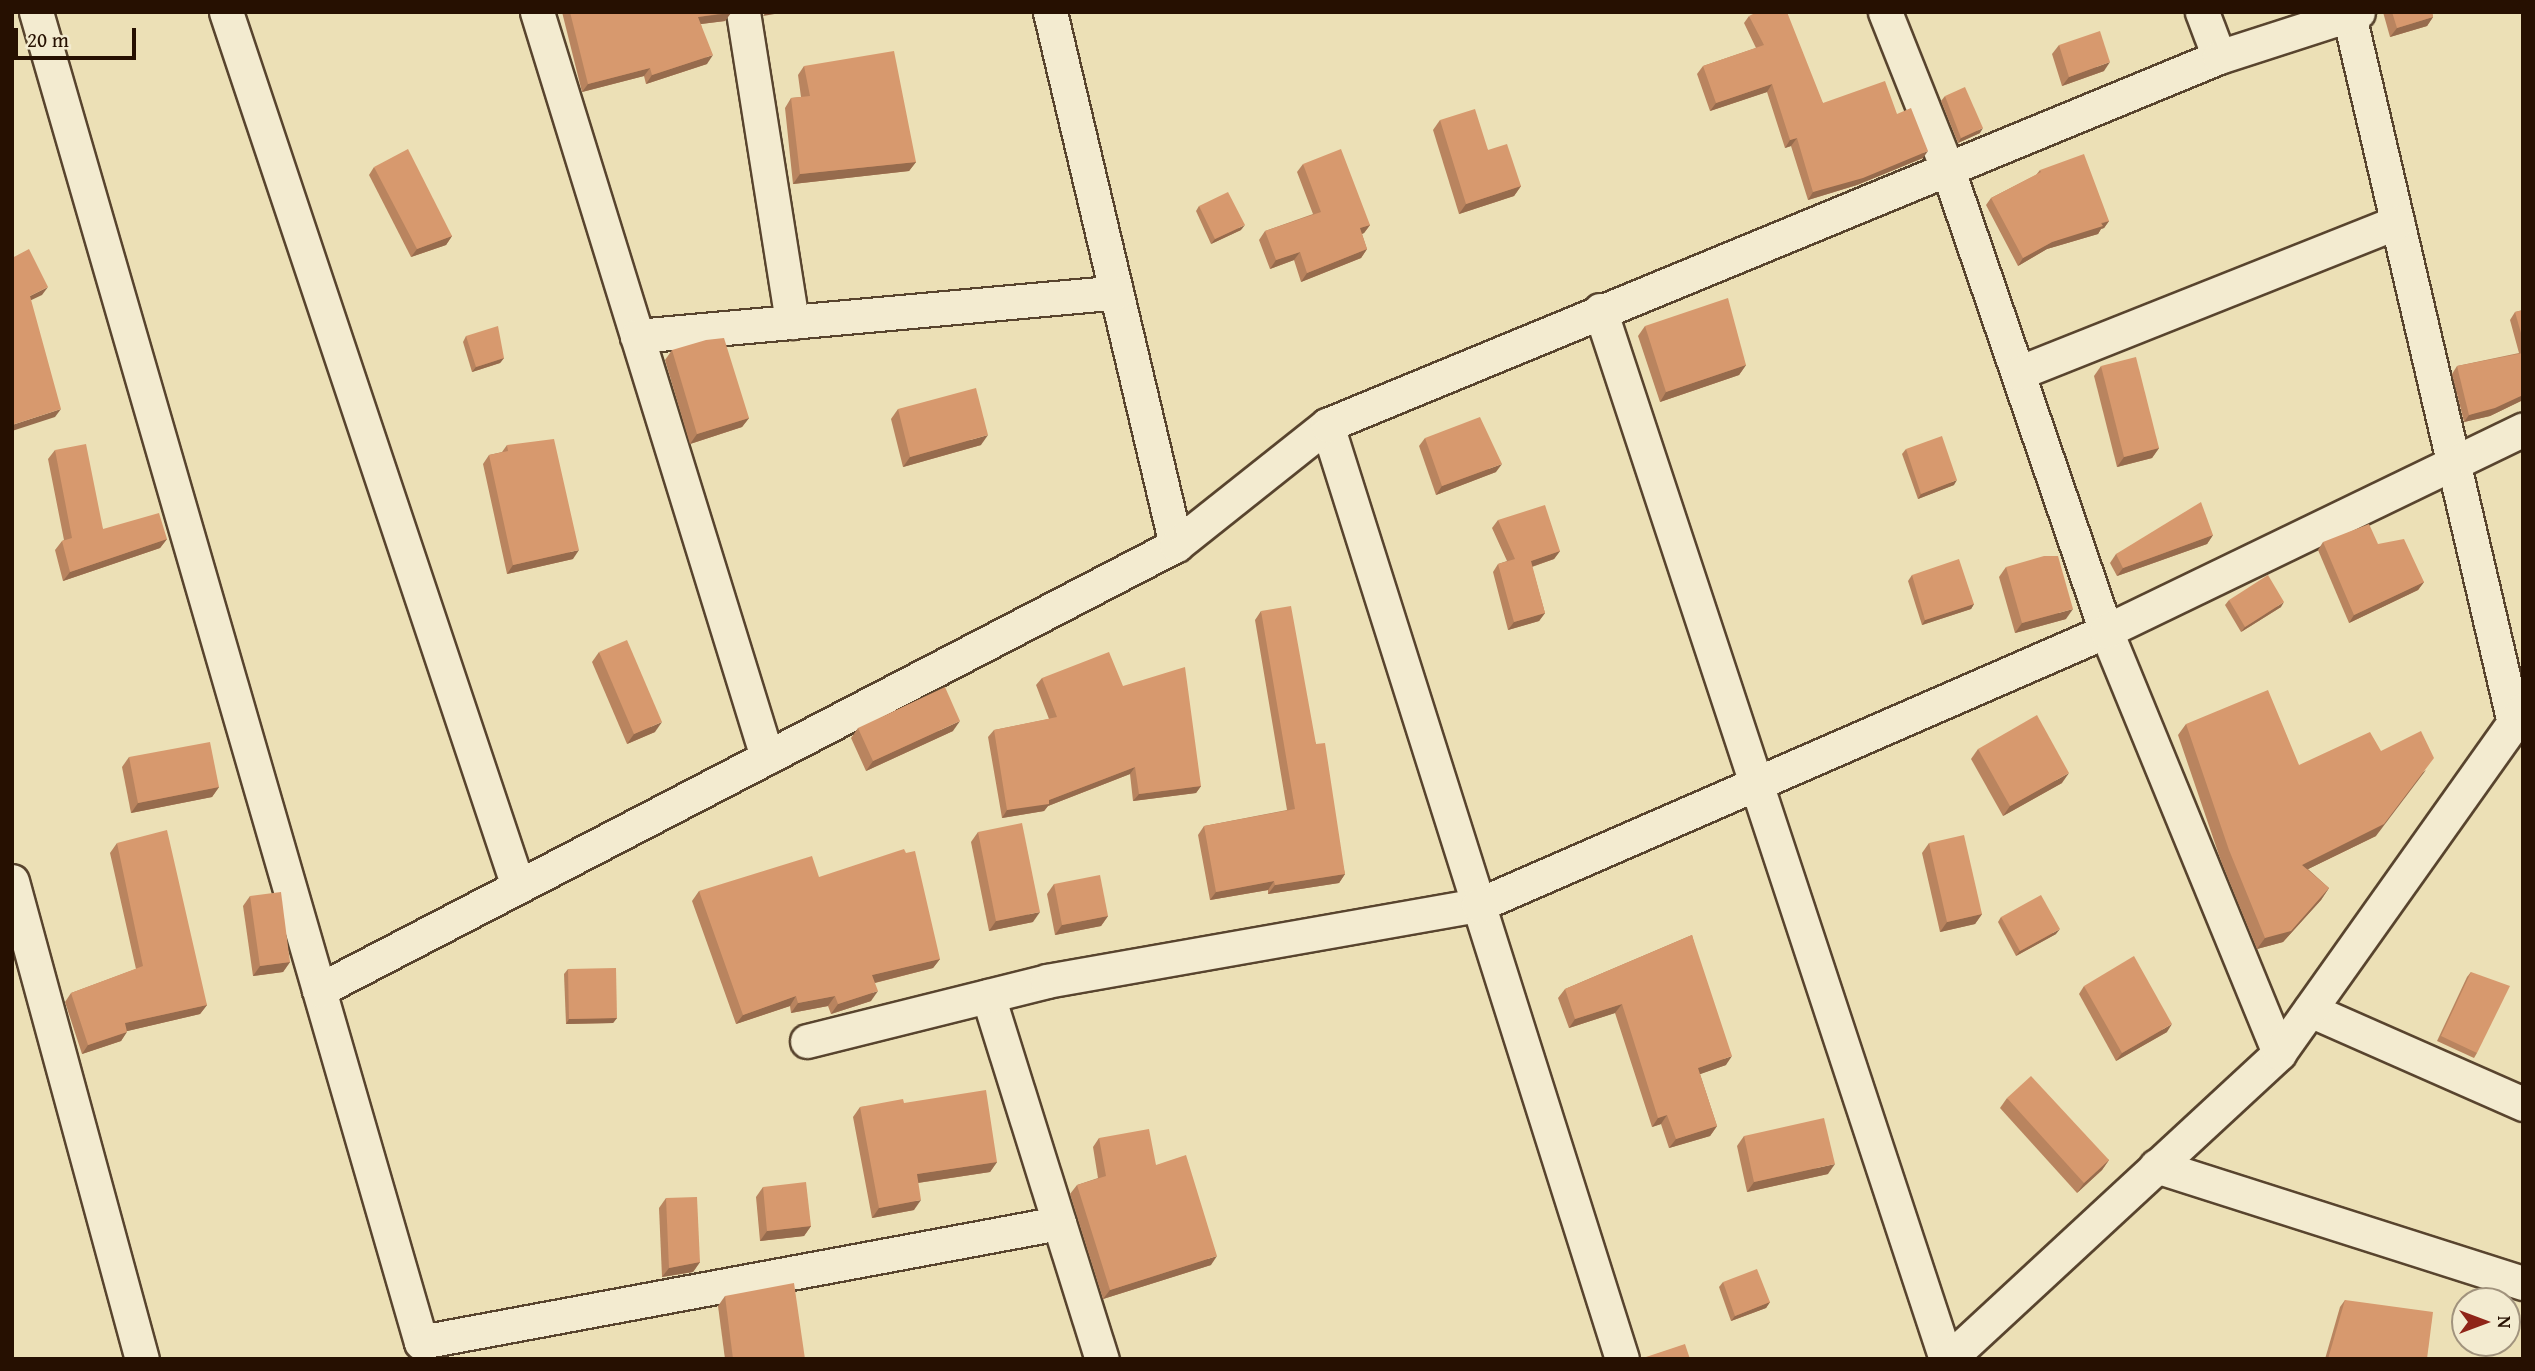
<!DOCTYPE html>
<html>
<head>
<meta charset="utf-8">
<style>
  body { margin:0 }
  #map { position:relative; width:2535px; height:1371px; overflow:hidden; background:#ece0b6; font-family:"Gentium Book Plus",serif }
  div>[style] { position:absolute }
  .roads { filter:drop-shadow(2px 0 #58442e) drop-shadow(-2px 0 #58442e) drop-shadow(0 2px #58442e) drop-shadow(0 -2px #58442e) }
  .minor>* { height:33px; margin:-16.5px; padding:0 16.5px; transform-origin:16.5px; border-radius:16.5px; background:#f3ebd0 }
  .wall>* { inset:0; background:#b9845f }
  .shaded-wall>* { inset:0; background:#966b4d }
  .building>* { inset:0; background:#d7996e }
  span { translate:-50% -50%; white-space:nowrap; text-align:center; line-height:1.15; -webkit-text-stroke:7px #f3ebd0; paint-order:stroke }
  .frame { position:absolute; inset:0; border:14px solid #261001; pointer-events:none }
  .north { position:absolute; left:2451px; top:1287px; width:70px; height:70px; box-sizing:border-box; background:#f3ebd0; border:2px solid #a1937d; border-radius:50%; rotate:90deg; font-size:19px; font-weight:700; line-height:28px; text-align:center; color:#261001 }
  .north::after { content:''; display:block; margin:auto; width:24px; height:32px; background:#8f2418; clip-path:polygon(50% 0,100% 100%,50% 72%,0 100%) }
  .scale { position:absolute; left:14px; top:28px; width:122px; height:32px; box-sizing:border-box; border:4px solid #261001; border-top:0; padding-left:9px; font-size:21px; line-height:24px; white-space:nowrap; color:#261001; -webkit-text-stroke:5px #f3ebd0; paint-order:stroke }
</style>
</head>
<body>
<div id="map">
  <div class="roads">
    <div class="minor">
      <i style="left:36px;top:12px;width:1385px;rotate:73.86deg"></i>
      <i style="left:421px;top:1342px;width:649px;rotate:-10.57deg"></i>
      <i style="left:226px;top:12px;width:921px;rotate:71.53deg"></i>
      <i style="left:537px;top:12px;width:780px;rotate:72.84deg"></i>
      <i style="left:743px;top:12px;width:314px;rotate:81deg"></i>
      <i style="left:1050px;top:12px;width:548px;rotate:76.7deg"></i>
      <i style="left:1885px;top:12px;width:170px;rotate:68.3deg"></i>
      <i style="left:1948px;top:170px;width:487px;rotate:71.1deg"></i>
      <i style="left:2106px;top:631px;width:456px;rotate:67.7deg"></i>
      <i style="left:2202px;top:12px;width:48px;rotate:69.3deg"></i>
      <i style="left:2349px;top:15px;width:727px;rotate:76.88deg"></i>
      <i style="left:1600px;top:310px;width:1105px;rotate:71.75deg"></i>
      <i style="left:637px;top:336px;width:481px;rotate:-5.2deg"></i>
      <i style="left:2018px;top:373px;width:408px;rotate:-21.7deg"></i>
      <i style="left:1327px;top:425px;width:979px;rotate:72.47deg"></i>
      <i style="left:12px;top:881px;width:495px;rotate:74.8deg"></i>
      <i style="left:319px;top:990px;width:966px;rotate:-27.44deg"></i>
      <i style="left:1176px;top:545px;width:193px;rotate:-38.5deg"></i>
      <i style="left:1327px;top:425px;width:965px;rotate:-22.42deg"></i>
      <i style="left:2219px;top:57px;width:146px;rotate:-17.9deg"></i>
      <i style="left:988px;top:996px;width:380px;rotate:72.6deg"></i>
      <i style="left:2310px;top:1010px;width:233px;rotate:23.8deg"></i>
      <i style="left:807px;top:1041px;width:247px;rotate:-14deg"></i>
      <i style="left:1047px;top:981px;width:438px;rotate:-10deg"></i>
      <i style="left:1478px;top:905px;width:685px;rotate:-23.57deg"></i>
      <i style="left:2106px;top:631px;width:463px;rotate:-25.8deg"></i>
      <i style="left:2156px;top:1166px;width:385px;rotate:17.7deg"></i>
      <i style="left:1949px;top:1359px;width:450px;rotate:-42.8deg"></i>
      <i style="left:2279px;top:1053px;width:421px;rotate:-54.6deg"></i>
    </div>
  </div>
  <div class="wall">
    <i style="clip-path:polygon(562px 12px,731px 12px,725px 21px,701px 24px,707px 64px,646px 84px,644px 76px,582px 92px)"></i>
    <i style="clip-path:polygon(2383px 12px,2432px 12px,2433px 17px,2427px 26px,2390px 37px)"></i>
    <i style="clip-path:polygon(1749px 16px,1823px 103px,1897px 114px,1923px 158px,1857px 185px,1808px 200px,1791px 146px,1785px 148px,1767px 92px,1710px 111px,1697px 74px,1703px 66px,1756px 48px,1744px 23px)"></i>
    <i style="clip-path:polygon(2059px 45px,2104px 71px,2062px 86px,2052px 54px)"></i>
    <i style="clip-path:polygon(804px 66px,916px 162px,909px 171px,793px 184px,785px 108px,791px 98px,801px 97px,798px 75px)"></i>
    <i style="clip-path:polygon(1945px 96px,1980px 133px,1958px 143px,1941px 101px)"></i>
    <i style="clip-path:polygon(1440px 120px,1488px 150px,1521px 186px,1514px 196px,1459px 214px,1433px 130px)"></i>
    <i style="clip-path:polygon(1303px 164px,1370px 225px,1364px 233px,1362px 234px,1367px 249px,1361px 258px,1301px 282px,1294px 260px,1270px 269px,1259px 240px,1265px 231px,1313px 214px,1297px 172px)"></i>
    <i style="clip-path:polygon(374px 167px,452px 236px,446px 245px,411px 257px,369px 175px)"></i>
    <i style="clip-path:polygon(2040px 170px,2109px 221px,2104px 228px,2101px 229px,2098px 234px,2047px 249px,2018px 266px,1986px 205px,1991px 198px,2036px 175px)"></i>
    <i style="clip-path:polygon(1199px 206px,1241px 230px,1211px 244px,1196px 211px)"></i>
    <i style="clip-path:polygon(2523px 310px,2523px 400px,2490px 416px,2464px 422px,2452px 374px,2457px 366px,2519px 353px,2510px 320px,2515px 312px)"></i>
    <i style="clip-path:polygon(1645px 326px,1746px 365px,1739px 375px,1660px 402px,1638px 336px)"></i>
    <i style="clip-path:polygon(466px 336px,504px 358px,500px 363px,472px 372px,463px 342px)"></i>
    <i style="clip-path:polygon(672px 350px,749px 418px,742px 427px,690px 444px,665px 360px)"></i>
    <i style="clip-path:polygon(2101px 366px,2159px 448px,2152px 458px,2117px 467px,2094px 376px)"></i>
    <i style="clip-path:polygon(898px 409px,981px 445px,903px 467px,891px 419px)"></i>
    <i style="clip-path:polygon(1425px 438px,1496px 472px,1436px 495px,1419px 446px)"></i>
    <i style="clip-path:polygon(507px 445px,573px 559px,507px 574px,483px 464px,489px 455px,502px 452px)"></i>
    <i style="clip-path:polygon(1906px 449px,1954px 485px,1918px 499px,1902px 454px)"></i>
    <i style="clip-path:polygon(55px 450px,103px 529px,167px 539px,160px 548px,63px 581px,55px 550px,62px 541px,64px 540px,48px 459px)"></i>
    <i style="clip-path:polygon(1498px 520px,1560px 551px,1554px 559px,1532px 567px,1545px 613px,1539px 621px,1508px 630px,1493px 572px,1498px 564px,1507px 561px,1492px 528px)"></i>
    <i style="clip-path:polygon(2213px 535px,2207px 544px,2117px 576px,2110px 563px,2116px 554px)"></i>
    <i style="clip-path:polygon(2323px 542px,2378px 544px,2424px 582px,2418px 590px,2349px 623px,2318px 550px)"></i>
    <i style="clip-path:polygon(2006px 567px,2066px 619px,2015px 633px,1999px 577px)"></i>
    <i style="clip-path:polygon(1912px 575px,1974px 604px,1971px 609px,1922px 625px,1908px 581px)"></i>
    <i style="clip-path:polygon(2229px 600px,2281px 607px,2241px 632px,2225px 605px)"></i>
    <i style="clip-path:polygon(1261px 611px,1316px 744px,1345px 874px,1339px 883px,1268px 894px,1268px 890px,1210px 900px,1198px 835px,1204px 826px,1287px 810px,1255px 620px)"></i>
    <i style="clip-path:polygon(599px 652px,655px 732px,627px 744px,592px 662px)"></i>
    <i style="clip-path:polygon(1042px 678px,1123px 686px,1201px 786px,1196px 793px,1133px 801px,1130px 774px,1048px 806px,1044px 811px,1002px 818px,988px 737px,994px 730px,1049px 719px,1036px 685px)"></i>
    <i style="clip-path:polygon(2186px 724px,2299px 765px,2376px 836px,2308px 869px,2329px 888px,2321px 900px,2283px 942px,2257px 949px,2221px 861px,2178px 735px)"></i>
    <i style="clip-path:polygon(858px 728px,953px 731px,866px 771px,851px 738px)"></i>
    <i style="clip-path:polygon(1978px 749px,2062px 783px,2003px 816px,1971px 759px)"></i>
    <i style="clip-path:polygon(129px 757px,219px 787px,212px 797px,131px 813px,122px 767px)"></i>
    <i style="clip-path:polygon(978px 832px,1033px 922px,989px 931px,971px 842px)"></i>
    <i style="clip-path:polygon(117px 843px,207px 1005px,200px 1014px,127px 1031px,121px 1041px,82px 1054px,65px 1002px,71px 993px,136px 969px,110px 853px)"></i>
    <i style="clip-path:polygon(1929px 843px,1982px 914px,1975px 924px,1940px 932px,1922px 853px)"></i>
    <i style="clip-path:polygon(819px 877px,940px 959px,933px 968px,875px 983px,871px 1001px,831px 1014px,828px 1006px,791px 1013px,790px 1006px,736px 1024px,692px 901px,699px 891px)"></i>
    <i style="clip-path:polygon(1054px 884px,1108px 916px,1101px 926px,1055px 935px,1047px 894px)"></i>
    <i style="clip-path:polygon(250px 896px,290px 962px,283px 972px,253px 976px,243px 906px)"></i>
    <i style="clip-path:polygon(2001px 917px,2056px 934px,2016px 956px,1998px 922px)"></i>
    <i style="clip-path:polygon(1692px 935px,1726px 1065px,1700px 1074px,1717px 1126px,1710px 1136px,1669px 1148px,1661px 1124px,1652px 1127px,1615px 1013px,1569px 1028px,1558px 998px,1565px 989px)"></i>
    <i style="clip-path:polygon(568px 969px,617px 1018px,613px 1023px,566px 1024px,564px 974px)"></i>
    <i style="clip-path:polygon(2471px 972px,2477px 1053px,2474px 1058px,2437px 1041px,2467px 977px)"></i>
    <i style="clip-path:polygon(2084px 986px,2167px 1032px,2116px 1061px,2079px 994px)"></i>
    <i style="clip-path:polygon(2007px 1098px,2109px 1160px,2102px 1170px,2077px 1193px,2000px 1108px)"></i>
    <i style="clip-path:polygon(904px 1103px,997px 1162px,990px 1172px,918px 1183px,914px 1210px,872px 1218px,853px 1117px,860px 1107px)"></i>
    <i style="clip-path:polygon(1744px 1136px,1828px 1174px,1747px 1192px,1737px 1146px)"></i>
    <i style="clip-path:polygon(1099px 1138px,1156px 1165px,1211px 1265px,1103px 1299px,1070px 1194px,1077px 1185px,1098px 1178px,1093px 1147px)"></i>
    <i style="clip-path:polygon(763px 1187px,811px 1226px,804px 1236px,760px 1241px,756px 1197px)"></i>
    <i style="clip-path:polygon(666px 1198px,700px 1262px,693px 1272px,662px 1277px,659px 1208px)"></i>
    <i style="clip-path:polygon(1723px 1282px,1770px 1302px,1766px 1308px,1731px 1321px,1719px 1287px)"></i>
    <i style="clip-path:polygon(725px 1296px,805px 1359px,725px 1359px,718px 1306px)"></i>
    <i style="clip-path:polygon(2345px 1300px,2427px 1359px,2325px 1359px,2340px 1307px)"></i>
  </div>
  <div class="shaded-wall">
    <i style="clip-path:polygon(766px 12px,786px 12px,763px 16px)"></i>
    <i style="clip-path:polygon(731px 13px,725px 21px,693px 25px,698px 17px)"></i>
    <i style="clip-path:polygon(2433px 17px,2427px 26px,2390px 37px,2397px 28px)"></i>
    <i style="clip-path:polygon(713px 55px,707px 64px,646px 84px,652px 75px)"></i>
    <i style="clip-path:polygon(2110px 62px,2104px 71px,2062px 86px,2069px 77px)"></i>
    <i style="clip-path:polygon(650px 68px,644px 76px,582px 92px,588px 84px)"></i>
    <i style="clip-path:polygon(1772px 84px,1767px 92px,1710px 111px,1716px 103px)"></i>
    <i style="clip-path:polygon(1983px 128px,1980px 133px,1958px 143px,1961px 138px)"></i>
    <i style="clip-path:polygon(1797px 138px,1791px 146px,1785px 148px,1790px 140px)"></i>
    <i style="clip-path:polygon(1928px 151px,1923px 158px,1857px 185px,1808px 200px,1813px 192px)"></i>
    <i style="clip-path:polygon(916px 162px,909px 171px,793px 184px,800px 174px)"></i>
    <i style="clip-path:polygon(1521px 186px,1514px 196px,1459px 214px,1466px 204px)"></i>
    <i style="clip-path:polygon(2109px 221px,2104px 228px,2101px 229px,2098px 234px,2047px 249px,2018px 266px,2023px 258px,2052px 242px)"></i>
    <i style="clip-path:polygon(1245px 225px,1241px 230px,1211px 244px,1215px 239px)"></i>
    <i style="clip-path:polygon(1370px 225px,1364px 233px,1354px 237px,1360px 228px)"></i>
    <i style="clip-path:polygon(452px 236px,446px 245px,411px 257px,417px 249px)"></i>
    <i style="clip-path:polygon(1367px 249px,1361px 258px,1301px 282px,1307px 273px)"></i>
    <i style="clip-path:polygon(1300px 252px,1294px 260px,1270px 269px,1276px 260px)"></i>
    <i style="clip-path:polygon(48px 287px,42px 295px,25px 303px,30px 296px)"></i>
    <i style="clip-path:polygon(504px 358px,500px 363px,472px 372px,476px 367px)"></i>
    <i style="clip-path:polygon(1746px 365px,1739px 375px,1660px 402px,1666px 392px)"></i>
    <i style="clip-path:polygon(2523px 395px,2523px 400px,2490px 416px,2464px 422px,2469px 415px)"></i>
    <i style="clip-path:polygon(61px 409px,55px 417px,12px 431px,12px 425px)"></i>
    <i style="clip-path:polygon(749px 418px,742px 427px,690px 444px,697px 434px)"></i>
    <i style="clip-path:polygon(988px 435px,981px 445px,903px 467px,910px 457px)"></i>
    <i style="clip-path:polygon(2159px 448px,2152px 458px,2117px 467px,2124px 457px)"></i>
    <i style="clip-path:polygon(1502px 464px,1496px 472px,1436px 495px,1442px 486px)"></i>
    <i style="clip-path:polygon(1957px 480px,1954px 485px,1918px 499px,1921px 494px)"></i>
    <i style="clip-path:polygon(2213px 535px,2207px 544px,2117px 576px,2123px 568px)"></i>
    <i style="clip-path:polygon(167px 539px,160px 548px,63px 581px,70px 572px)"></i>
    <i style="clip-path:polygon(579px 550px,573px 559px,507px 574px,513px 565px)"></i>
    <i style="clip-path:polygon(1560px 551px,1554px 559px,1525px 569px,1531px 561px)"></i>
    <i style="clip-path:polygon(2424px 582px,2418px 590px,2349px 623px,2354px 615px)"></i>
    <i style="clip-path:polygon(2284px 602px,2281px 607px,2241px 632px,2245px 627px)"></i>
    <i style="clip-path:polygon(1974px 604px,1971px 609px,1922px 625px,1925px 620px)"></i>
    <i style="clip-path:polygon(2073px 609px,2066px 619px,2015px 633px,2022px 623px)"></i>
    <i style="clip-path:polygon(1545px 613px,1539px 621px,1508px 630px,1514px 622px)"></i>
    <i style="clip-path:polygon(960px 721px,953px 731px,866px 771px,873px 761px)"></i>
    <i style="clip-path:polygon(662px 722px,655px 732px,627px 744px,634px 734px)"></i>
    <i style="clip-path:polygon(1135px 767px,1130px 774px,1048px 806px,1044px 811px,1002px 818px,1007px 810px,1049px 800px)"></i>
    <i style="clip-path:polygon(2426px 770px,2376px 836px,2294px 876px,2302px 865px)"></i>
    <i style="clip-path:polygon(2069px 773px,2062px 783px,2003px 816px,2010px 806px)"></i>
    <i style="clip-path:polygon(1201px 786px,1196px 793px,1133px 801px,1139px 794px)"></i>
    <i style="clip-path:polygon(219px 787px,212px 797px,131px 813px,138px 803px)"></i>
    <i style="clip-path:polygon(1345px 874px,1339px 883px,1268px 894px,1275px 885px)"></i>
    <i style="clip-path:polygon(1274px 881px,1268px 890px,1210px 900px,1216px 892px)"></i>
    <i style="clip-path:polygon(2329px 888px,2321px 900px,2283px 942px,2257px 949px,2265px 938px)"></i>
    <i style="clip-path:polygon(1040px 912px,1033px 922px,989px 931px,996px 921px)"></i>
    <i style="clip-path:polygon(1982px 914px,1975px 924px,1940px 932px,1947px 922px)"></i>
    <i style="clip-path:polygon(1108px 916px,1101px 926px,1055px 935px,1062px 925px)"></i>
    <i style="clip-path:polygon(2060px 929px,2056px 934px,2016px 956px,2020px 951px)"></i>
    <i style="clip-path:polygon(940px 959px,933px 968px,866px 985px,872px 975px)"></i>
    <i style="clip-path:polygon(290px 962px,283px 972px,253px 976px,260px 966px)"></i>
    <i style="clip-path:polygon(878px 991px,871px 1001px,831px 1014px,838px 1004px)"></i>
    <i style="clip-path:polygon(796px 996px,790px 1006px,736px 1024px,743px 1015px)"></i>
    <i style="clip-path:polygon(835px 996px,828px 1006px,791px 1013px,798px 1003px)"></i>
    <i style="clip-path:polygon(1622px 1004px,1615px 1013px,1569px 1028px,1575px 1019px)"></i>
    <i style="clip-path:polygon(207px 1005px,200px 1014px,119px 1033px,125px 1023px)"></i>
    <i style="clip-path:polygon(617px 1018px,613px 1023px,566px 1024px,569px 1019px)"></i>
    <i style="clip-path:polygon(2172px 1024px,2167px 1032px,2116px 1061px,2122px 1053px)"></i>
    <i style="clip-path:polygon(127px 1032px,121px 1041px,82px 1054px,88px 1045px)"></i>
    <i style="clip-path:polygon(1732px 1056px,1726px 1065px,1692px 1077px,1698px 1068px)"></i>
    <i style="clip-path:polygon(1667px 1115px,1661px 1124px,1652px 1127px,1658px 1118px)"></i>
    <i style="clip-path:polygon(1717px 1126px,1710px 1136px,1669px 1148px,1676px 1139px)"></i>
    <i style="clip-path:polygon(2109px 1160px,2102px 1170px,2077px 1193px,2084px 1183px)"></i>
    <i style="clip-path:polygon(997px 1162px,990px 1172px,910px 1184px,917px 1174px)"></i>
    <i style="clip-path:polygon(1835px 1164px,1828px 1174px,1747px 1192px,1754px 1182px)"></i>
    <i style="clip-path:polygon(921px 1200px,914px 1210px,872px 1218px,879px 1208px)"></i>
    <i style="clip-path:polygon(811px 1226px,804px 1236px,760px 1241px,767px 1231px)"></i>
    <i style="clip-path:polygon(1217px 1256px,1211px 1265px,1103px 1299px,1110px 1290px)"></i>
    <i style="clip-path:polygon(700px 1262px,693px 1272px,662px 1277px,669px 1268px)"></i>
    <i style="clip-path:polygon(1770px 1302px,1766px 1308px,1731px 1321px,1735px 1316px)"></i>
  </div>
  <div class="building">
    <i style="clip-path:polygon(570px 12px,731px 12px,698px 17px,713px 55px,652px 75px,650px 68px,588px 84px)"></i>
    <i style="clip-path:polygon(1757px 12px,1787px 12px,1823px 103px,1885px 81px,1897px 114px,1911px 108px,1928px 151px,1863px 178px,1813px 192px,1797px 138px,1790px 140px,1772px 84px,1716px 103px,1703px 66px,1764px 45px,1749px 16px)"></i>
    <i style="clip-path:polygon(2392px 12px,2432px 12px,2433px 17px,2397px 28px)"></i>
    <i style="clip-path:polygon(2100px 31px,2110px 62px,2069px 77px,2059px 45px)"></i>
    <i style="clip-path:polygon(894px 51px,916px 162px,800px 174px,791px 98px,810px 96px,804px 66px)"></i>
    <i style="clip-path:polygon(1965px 87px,1983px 128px,1961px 138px,1945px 96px)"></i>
    <i style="clip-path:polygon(1475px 109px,1488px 150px,1507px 144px,1521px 186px,1466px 204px,1440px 120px)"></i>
    <i style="clip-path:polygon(408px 149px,452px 236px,417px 249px,374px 167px)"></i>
    <i style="clip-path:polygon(1341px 149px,1370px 225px,1360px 228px,1367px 249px,1307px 273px,1300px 252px,1276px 260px,1265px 231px,1321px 212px,1303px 164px)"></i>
    <i style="clip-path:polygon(2084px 154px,2109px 221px,2101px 223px,2103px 226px,2052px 242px,2023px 258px,1991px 198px,2041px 172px,2040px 170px)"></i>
    <i style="clip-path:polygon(1228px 192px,1245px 225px,1215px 239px,1199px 206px)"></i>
    <i style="clip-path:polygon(29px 249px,48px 287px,30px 296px,61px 409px,12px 425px,12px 258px)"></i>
    <i style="clip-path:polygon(1728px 298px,1746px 365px,1666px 392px,1645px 326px)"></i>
    <i style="clip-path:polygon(2523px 310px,2523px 340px,2515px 312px)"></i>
    <i style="clip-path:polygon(498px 326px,504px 358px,476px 367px,466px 336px)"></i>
    <i style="clip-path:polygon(724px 338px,749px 418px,697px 434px,672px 350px,706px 340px)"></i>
    <i style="clip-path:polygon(2523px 353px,2523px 395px,2495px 408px,2469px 415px,2457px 366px)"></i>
    <i style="clip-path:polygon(2136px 357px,2159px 448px,2124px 457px,2101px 366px)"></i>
    <i style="clip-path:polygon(976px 388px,988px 435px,910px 457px,898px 409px)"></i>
    <i style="clip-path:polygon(1480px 417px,1502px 464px,1442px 486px,1425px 438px)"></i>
    <i style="clip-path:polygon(1942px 436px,1957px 480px,1921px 494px,1906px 449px)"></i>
    <i style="clip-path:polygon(554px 439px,579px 550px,513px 565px,489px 455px,508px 451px,507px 445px)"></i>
    <i style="clip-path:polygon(86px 444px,103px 529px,159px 513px,167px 539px,70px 572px,62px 541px,72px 538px,55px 450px)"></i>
    <i style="clip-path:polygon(2201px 502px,2213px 535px,2123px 568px,2116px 554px)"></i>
    <i style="clip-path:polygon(1545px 505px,1560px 551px,1531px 561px,1545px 613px,1514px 622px,1498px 564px,1515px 559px,1498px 520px)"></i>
    <i style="clip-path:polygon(2369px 524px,2378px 544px,2404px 539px,2424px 582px,2354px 615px,2323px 542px)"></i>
    <i style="clip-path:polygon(2044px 556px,2058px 556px,2073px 609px,2022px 623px,2006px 567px)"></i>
    <i style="clip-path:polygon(1959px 559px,1974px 604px,1925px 620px,1912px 575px)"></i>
    <i style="clip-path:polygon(2268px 575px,2284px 602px,2245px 627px,2229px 600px)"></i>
    <i style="clip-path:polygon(1291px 606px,1316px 744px,1325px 743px,1345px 874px,1275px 885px,1274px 881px,1216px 892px,1204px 826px,1295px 809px,1261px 611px)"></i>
    <i style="clip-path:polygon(627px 640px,662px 722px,634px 734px,599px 652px)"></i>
    <i style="clip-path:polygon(1109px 652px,1123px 686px,1185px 667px,1201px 786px,1139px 794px,1135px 767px,1049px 800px,1049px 804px,1007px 810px,994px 730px,1057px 717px,1042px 678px)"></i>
    <i style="clip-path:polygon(945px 687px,960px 721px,873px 761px,858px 728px)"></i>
    <i style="clip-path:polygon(2268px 690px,2299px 765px,2370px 732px,2381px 751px,2421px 731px,2434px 758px,2384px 824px,2302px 865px,2329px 888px,2291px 931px,2265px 938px,2229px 850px,2186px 724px)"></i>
    <i style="clip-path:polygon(2037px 715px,2069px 773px,2010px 806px,1978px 749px)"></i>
    <i style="clip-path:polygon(210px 742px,219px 787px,138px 803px,129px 757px)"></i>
    <i style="clip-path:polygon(1022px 823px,1040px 912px,996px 921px,978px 832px)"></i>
    <i style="clip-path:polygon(167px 830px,207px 1005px,125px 1023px,127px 1032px,88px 1045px,71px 993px,143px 966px,117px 843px)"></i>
    <i style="clip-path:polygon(1964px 835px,1982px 914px,1947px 922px,1929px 843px)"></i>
    <i style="clip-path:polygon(904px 849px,906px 853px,915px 851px,940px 959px,872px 975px,878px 991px,838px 1004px,835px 996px,798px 1003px,796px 996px,743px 1015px,699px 891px,812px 856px,819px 877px)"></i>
    <i style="clip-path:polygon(1100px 875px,1108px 916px,1062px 925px,1054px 884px)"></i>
    <i style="clip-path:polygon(281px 892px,290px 962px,260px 966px,250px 896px)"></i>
    <i style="clip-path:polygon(2041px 895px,2060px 929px,2020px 951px,2001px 917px)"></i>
    <i style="clip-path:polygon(1692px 935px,1732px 1056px,1698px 1068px,1717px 1126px,1676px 1139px,1667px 1115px,1658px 1118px,1622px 1004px,1575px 1019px,1565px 989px)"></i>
    <i style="clip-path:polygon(2134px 956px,2172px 1024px,2122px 1053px,2084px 986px)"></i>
    <i style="clip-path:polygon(616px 968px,617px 1018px,569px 1019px,568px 969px)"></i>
    <i style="clip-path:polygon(2471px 972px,2510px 986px,2477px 1053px,2441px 1036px)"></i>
    <i style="clip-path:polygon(2031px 1076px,2109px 1160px,2084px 1183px,2007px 1098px)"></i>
    <i style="clip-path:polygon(986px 1090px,997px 1162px,917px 1174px,921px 1200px,879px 1208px,860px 1107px,903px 1099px,904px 1103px)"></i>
    <i style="clip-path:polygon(1824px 1118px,1835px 1164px,1754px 1182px,1744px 1136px)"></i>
    <i style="clip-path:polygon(1149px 1129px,1156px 1165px,1186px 1155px,1217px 1256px,1110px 1290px,1077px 1185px,1106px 1176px,1099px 1138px)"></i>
    <i style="clip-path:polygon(806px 1182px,811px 1226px,767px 1231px,763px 1187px)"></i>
    <i style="clip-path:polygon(697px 1197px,700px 1262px,669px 1268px,666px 1198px)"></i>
    <i style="clip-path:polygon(1757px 1269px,1770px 1302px,1735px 1316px,1723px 1282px)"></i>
    <i style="clip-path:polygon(794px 1283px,805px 1359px,733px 1359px,725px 1296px)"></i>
    <i style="clip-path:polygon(2345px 1300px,2433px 1312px,2427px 1359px,2328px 1359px)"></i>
    <i style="clip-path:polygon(1685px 1344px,1690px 1359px,1647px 1359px,1646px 1357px)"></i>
  </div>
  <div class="frame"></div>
  <div class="north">N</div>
  <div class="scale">20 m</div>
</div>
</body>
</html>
